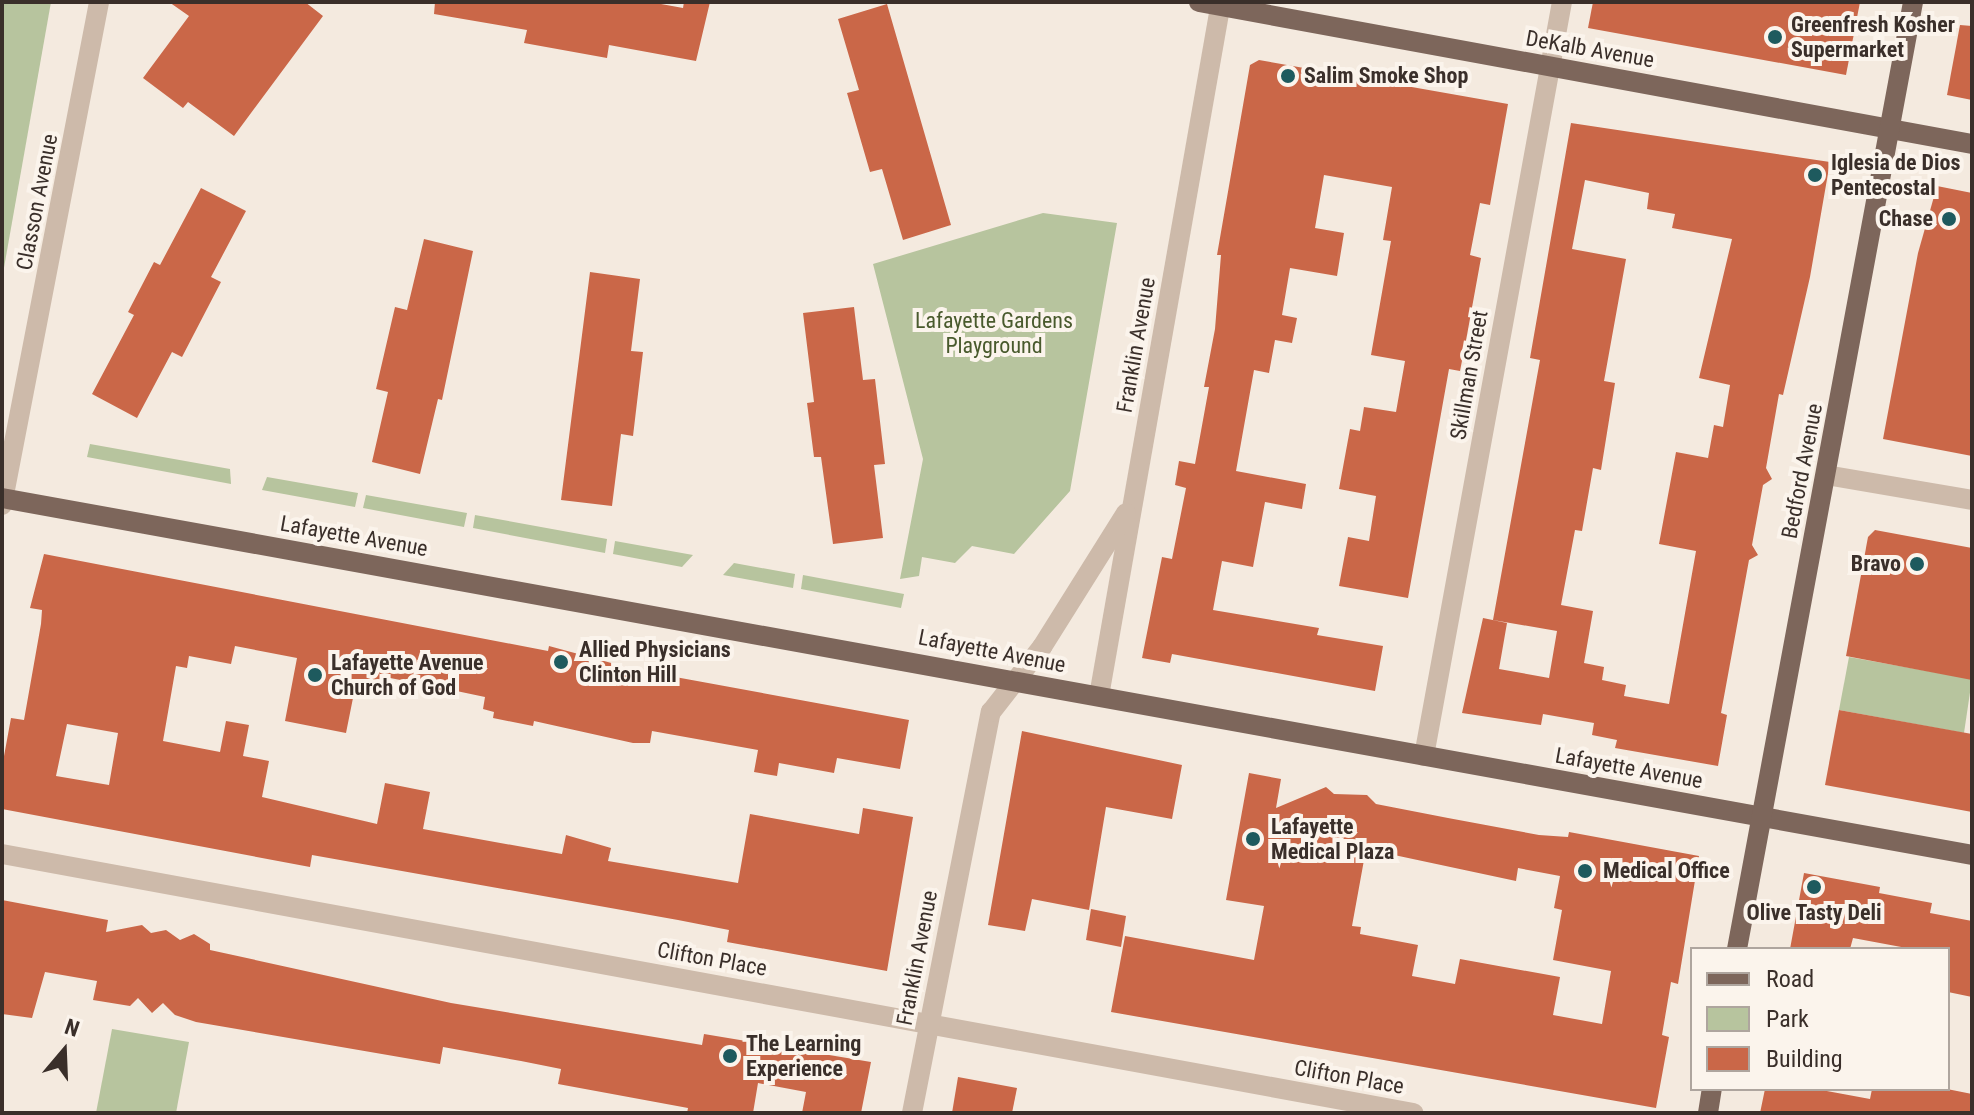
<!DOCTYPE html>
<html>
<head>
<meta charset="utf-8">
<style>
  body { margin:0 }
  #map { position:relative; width:1974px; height:1115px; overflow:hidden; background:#f4eadf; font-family:"Roboto Condensed",sans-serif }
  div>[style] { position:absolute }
  .green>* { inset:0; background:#b7c49e }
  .building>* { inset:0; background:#ca6748 }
  .minor>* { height:20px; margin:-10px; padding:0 10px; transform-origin:10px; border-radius:10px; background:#cdbaaa }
  .major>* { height:20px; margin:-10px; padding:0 10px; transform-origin:10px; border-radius:10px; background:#7d665b }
  .dots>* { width:22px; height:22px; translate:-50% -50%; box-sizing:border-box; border:4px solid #fbf4ec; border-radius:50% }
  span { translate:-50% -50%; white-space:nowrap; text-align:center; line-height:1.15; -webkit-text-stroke:8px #fbf4ec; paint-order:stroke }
  .poi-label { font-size:22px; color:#3a2f2a; font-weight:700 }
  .left { translate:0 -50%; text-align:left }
  .right { translate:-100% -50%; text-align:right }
  .street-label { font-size:22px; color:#3a2f2a }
  .park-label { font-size:22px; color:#495a2d }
  .frame { position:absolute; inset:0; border:4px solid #3a2f2a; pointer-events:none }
  .legend { position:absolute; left:1690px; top:947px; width:260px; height:144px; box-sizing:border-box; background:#fbf4ec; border:2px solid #aea59e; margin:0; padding:10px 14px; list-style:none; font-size:24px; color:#3a2f2a }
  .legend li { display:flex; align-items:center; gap:16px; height:40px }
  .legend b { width:40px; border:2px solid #aea59e }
  .north { position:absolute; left:24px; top:1011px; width:80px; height:80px; -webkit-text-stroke:6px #fbf4ec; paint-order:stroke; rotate:19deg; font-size:22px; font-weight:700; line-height:32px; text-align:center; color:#3a2f2a }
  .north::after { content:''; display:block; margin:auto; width:28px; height:36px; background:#3a2f2a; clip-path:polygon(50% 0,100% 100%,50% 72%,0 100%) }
</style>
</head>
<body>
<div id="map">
  <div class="green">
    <i style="clip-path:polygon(2px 2px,51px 2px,2px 279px)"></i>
    <i style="clip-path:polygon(1043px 213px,1117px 223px,1070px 491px,1014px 554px,972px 546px,955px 563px,922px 557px,919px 576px,900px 579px,923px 459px,873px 264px)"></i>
    <i style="clip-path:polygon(90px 444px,230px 469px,231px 484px,87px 457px)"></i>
    <i style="clip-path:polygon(267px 477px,358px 493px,355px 507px,262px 490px)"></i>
    <i style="clip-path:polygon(366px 495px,467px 513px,464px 527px,363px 508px)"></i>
    <i style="clip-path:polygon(475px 515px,607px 539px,605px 553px,473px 528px)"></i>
    <i style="clip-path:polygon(615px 541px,693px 555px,682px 567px,613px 554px)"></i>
    <i style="clip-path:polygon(734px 563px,795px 574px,793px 588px,723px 575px)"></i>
    <i style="clip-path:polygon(803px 575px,904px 594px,901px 608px,801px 589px)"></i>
    <i style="clip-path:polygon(1849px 657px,1972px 679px,1964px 733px,1839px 710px)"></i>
    <i style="clip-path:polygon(112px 1029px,189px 1042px,176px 1113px,96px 1113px)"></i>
  </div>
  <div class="building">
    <i style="clip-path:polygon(169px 2px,305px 2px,323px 16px,234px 136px,188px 102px,183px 108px,143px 78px,189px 16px)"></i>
    <i style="clip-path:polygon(435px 2px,650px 2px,683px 8px,684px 2px,710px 2px,696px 61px,609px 45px,607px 58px,524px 43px,527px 30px,434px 14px)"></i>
    <i style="clip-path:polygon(1593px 2px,1860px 2px,1846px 75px,1588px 28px)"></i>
    <i style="clip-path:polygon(887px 4px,951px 225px,903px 240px,882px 169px,870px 172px,847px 93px,859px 90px,838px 19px)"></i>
    <i style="clip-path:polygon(1960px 25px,1972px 26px,1972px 100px,1947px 95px)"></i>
    <i style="clip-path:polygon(1259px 60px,1508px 104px,1490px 205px,1480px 203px,1470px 255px,1481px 258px,1467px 335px,1460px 371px,1449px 369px,1408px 598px,1339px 586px,1348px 537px,1369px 541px,1376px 496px,1339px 489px,1350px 429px,1360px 431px,1364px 407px,1396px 412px,1405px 361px,1371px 355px,1391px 241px,1383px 240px,1392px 187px,1324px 175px,1315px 228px,1344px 233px,1337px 276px,1290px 268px,1282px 315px,1297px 318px,1292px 343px,1275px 340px,1269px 373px,1254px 370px,1236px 471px,1306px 484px,1302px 509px,1265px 502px,1253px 567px,1222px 561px,1213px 610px,1319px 628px,1317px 635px,1383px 646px,1375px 691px,1172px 654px,1170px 663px,1142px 658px,1162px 557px,1172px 559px,1186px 488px,1175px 485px,1179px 461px,1195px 464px,1209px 387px,1204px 387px,1215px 329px,1221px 255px,1217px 255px,1250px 65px)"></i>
    <i style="clip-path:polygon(evenodd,1571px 123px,1830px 162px,1810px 277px,1783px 395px,1779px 394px,1766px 468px,1772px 479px,1763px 485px,1752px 545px,1758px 555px,1749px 560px,1721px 713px,1727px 715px,1718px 766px,1615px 748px,1617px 740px,1592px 735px,1594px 723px,1543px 714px,1541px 725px,1462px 713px,1483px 618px,1507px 623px,1499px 669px,1549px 678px,1557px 631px,1493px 620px,1540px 360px,1530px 358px,1571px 123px,1585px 180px,1649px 193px,1647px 209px,1675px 214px,1672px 228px,1732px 239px,1699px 378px,1730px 385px,1723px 427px,1714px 425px,1708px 458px,1676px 452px,1659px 544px,1696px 551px,1669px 704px,1624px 696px,1626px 685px,1602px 680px,1604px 667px,1584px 663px,1593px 611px,1561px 605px,1575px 530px,1582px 531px,1593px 468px,1601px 470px,1615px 383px,1604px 381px,1626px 259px,1572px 249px,1585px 180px)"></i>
    <i style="clip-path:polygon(1937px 186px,1972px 193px,1972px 456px,1883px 439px,1918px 253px)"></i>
    <i style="clip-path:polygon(201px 188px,246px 211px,211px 277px,221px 282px,182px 357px,172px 352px,137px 418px,92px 394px,134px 315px,128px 312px,154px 262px,160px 265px)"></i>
    <i style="clip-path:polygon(424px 239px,473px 251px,442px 400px,438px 399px,420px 474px,372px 462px,388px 392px,376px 389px,395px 307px,407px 310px)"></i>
    <i style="clip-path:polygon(590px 272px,640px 279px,631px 351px,643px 352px,633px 436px,621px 434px,612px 506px,561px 500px)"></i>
    <i style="clip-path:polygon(854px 307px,863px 380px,875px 379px,885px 464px,874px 465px,883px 538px,833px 544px,821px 457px,814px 457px,807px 403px,814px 402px,803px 313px)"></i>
    <i style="clip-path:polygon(1875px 530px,1972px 548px,1972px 680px,1846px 656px,1868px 537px)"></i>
    <i style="clip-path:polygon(evenodd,44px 554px,548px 651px,549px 646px,637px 670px,909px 720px,900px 769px,837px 758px,834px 773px,779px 763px,777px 776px,754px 772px,758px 750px,652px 731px,650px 743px,633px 743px,534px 721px,533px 726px,493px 718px,494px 712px,483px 709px,485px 697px,447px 689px,441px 692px,436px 687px,385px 677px,383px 688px,356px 683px,346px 733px,285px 721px,297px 658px,235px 646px,231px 664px,189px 656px,187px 668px,176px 666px,163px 741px,220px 752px,226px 721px,249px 725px,243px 756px,269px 761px,262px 797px,377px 824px,385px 783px,430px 792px,423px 829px,562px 854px,566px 835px,611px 848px,608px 861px,738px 883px,750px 814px,859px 834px,863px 808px,913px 817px,887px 971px,727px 942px,729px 930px,678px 920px,312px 855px,310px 867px,2px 809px,2px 767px,11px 718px,24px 720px,41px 624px,42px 610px,30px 608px,44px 554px,67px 724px,118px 733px,109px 785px,56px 776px,67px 724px)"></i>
    <i style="clip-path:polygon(1839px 710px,1972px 734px,1972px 812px,1825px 785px)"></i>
    <i style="clip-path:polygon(1022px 731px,1182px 765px,1172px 819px,1106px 807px,1089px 910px,1032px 899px,1025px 931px,988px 925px)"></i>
    <i style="clip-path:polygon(evenodd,1249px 773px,1281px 779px,1276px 808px,1326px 787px,1334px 794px,1367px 795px,1376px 804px,1448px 818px,1539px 835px,1568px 837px,1569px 832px,1699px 856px,1678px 984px,1671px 982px,1662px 1035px,1669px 1037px,1656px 1108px,1111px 1012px,1125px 936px,1254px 960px,1264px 906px,1226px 900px,1249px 773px,1366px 849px,1516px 881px,1518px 868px,1560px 876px,1554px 908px,1562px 910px,1553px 960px,1611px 971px,1602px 1024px,1553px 1015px,1560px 977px,1460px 959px,1455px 984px,1412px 976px,1418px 945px,1360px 934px,1361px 927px,1352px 926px,1366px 849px)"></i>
    <i style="clip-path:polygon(1804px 873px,1880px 887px,1879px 893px,1932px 903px,1930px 913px,1972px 921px,1972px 997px,1948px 992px,1948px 949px,1912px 949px,1853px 938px,1850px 949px,1790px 949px)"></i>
    <i style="clip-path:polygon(2px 900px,108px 920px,106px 932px,142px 925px,151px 933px,166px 930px,180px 940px,194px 934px,210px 944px,210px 950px,451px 1003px,702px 1045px,704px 1034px,871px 1062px,861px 1113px,802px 1113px,806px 1092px,758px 1083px,753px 1113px,687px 1113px,688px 1108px,558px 1084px,561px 1069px,521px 1061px,443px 1047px,440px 1064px,196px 1022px,175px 1015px,163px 1003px,152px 1013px,138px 998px,130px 1006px,93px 1000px,97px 981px,45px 972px,32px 1018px,2px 1014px)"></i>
    <i style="clip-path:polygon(1091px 909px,1126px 916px,1121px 947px,1086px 940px)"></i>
    <i style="clip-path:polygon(958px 1077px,1017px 1088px,1012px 1113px,952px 1113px)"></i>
    <i style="clip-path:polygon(1765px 1089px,1816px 1089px,1870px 1099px,1872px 1089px,1947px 1089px,1972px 1094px,1972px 1113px,1760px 1113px)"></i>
  </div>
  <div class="minor">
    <i style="left:1826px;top:475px;width:148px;rotate:9.7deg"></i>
    <i style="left:2px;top:505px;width:512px;rotate:-79.08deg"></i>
    <i style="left:1099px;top:696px;width:705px;rotate:-80.03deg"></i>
    <i style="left:1424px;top:756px;width:767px;rotate:-79.63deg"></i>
    <i style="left:2px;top:854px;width:1435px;rotate:10.4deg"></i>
    <i style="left:912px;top:1113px;width:409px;rotate:-78.9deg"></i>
    <i style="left:991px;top:712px;width:83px;rotate:-51.9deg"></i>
    <i style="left:1042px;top:647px;width:158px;rotate:-57.9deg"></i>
  </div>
  <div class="major">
    <i style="left:1199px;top:2px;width:786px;rotate:10.41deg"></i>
    <i style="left:2px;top:498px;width:2002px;rotate:10.27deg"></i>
    <i style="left:1737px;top:949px;width:963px;rotate:-79.47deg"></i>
    <i style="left:1708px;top:1113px;width:24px;rotate:-81deg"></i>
  </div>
  <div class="dots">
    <i style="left:1775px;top:37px;background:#1e5a5e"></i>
    <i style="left:1288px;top:76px;background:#1e5a5e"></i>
    <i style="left:1815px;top:175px;background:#1e5a5e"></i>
    <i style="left:1949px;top:219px;background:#1e5a5e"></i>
    <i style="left:1917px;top:564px;background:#1e5a5e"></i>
    <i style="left:561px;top:662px;background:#1e5a5e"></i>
    <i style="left:315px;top:675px;background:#1e5a5e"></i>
    <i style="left:1253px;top:839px;background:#1e5a5e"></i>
    <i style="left:1585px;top:871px;background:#1e5a5e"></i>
    <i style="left:1814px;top:887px;background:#1e5a5e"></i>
    <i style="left:730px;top:1056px;background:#1e5a5e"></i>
  </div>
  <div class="poi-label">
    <span class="left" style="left:1791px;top:37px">Greenfresh Kosher<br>Supermarket</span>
    <span class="left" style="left:1304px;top:76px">Salim Smoke Shop</span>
    <span class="left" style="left:1831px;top:175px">Iglesia de Dios<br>Pentecostal</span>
    <span class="right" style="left:1933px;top:219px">Chase</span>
    <span class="right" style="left:1901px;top:564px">Bravo</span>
    <span class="left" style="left:579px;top:662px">Allied Physicians<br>Clinton Hill</span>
    <span class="left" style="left:331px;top:675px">Lafayette Avenue<br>Church of God</span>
    <span class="left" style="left:1271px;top:839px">Lafayette<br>Medical Plaza</span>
    <span class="left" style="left:1603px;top:871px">Medical Office</span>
    <span style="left:1814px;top:913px">Olive Tasty Deli</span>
    <span class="left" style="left:746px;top:1056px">The Learning<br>Experience</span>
  </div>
  <div class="street-label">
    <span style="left:1590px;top:49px;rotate:10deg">DeKalb Avenue</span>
    <span style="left:37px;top:202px;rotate:-79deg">Classon Avenue</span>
    <span style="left:1136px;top:345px;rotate:-80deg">Franklin Avenue</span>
    <span style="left:1469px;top:375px;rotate:-80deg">Skillman Street</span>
    <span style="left:1802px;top:471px;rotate:-79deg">Bedford Avenue</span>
    <span style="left:354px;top:536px;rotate:10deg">Lafayette Avenue</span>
    <span style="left:992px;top:651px;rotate:11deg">Lafayette Avenue</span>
    <span style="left:1629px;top:768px;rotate:10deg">Lafayette Avenue</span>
    <span style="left:917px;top:958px;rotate:-79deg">Franklin Avenue</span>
    <span style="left:712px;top:959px;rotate:10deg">Clifton Place</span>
    <span style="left:1349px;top:1077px;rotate:10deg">Clifton Place</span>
  </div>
  <div class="park-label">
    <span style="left:994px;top:333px">Lafayette Gardens<br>Playground</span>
  </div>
  <div class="frame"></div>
  <ul class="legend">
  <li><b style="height:10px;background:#7d665b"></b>Road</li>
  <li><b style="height:22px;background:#b7c49e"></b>Park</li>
  <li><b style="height:22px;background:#ca6748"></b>Building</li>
  </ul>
  <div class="north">N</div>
</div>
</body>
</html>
